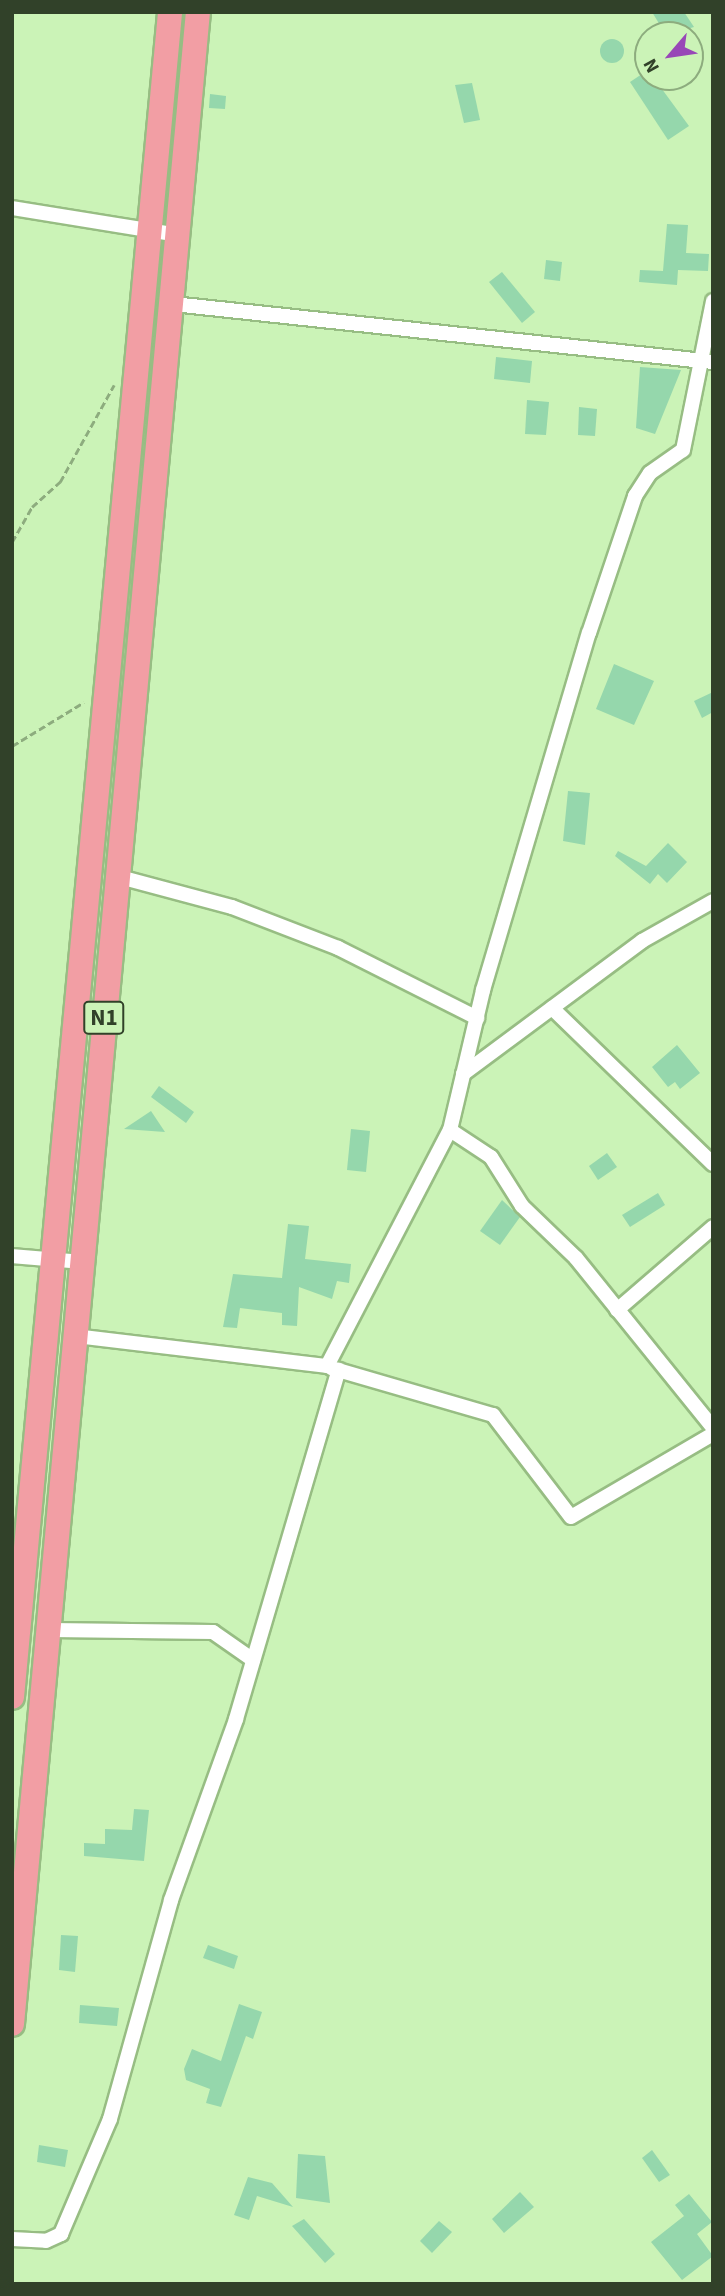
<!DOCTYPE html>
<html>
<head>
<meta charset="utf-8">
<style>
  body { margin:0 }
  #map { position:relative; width:725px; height:2296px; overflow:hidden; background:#cbf3b7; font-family:"Source Sans 3",sans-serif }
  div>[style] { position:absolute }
  .building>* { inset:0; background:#95d7ac }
  .round { border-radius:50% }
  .path>* { height:2.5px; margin-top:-1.25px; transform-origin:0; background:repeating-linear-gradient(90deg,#8dac7e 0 7px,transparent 0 10.5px) }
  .roads { filter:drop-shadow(2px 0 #97bd83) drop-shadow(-2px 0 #97bd83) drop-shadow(0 2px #97bd83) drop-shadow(0 -2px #97bd83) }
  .street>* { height:14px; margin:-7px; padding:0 7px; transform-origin:7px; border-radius:7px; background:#fff }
  .highway>* { height:24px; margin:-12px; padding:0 12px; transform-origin:12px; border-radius:12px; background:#f29ea4 }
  span { translate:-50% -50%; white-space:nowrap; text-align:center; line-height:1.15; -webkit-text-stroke:6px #cbf3b7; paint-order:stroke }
  .shield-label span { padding:2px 5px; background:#cbf3b7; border:2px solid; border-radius:5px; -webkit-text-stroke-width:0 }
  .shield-label { font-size:23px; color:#314129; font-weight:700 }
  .frame { position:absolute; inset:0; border:14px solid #314129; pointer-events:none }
  .north { position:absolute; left:634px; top:21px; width:70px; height:70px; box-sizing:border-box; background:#cbf3b7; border:2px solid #8dac7e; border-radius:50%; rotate:241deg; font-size:19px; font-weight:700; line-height:28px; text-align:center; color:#314129 }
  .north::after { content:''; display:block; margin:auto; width:24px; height:32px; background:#9847b7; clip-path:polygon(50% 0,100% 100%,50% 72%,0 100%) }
</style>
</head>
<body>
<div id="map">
  <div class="building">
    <i style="clip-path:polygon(652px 12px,684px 12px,694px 27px,666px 35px)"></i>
    <i class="round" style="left:600px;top:39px;width:24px;height:24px"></i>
    <i style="clip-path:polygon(648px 70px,689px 126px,668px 140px,630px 82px)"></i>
    <i style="clip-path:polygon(472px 83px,480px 120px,464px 123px,455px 85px)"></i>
    <i style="clip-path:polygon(210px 94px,226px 96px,225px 109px,209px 108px)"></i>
    <i style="clip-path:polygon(667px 224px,688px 225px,686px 253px,709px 254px,708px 271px,678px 270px,677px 285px,639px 282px,640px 270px,663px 271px)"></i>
    <i style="clip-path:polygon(546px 260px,562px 262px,560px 281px,544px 279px)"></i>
    <i style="clip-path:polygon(502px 272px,535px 312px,522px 323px,489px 282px)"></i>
    <i style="clip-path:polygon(496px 357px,532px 361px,530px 383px,494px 379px)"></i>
    <i style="clip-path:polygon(640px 367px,681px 370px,655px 434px,636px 428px)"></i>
    <i style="clip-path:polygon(527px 400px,549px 402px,546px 435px,525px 434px)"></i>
    <i style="clip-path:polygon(579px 407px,597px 409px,595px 436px,578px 435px)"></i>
    <i style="clip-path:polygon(614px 664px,654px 681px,634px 725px,596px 709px)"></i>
    <i style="clip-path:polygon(713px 692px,713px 712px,702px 718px,694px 701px)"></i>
    <i style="clip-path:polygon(568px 791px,590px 793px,585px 845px,563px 841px)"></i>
    <i style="clip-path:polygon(668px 843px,687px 862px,667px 883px,658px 874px,650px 884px,615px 856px,618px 851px,646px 866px)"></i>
    <i style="clip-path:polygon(677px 1045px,700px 1073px,680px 1089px,675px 1082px,668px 1087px,652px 1067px)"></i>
    <i style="clip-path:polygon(159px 1086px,194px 1112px,186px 1123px,151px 1097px)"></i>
    <i style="clip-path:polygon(151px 1111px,165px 1132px,124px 1129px)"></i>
    <i style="clip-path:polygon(351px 1129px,370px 1131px,366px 1172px,347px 1170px)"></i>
    <i style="clip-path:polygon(607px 1153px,617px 1167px,598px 1180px,589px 1166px)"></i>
    <i style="clip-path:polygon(658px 1193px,665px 1205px,630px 1227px,622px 1215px)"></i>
    <i style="clip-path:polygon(502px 1200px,520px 1217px,500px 1245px,480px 1231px)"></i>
    <i style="clip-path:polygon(288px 1224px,309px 1226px,305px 1259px,351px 1264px,349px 1283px,337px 1281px,332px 1299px,299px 1287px,297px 1326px,282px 1325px,282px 1313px,240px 1308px,237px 1328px,223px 1327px,233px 1274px,282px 1278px)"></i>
    <i style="clip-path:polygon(134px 1809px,149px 1810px,144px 1861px,84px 1856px,84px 1843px,105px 1844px,105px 1829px,132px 1830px)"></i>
    <i style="clip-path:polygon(61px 1935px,78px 1936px,75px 1972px,59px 1970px)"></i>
    <i style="clip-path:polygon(208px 1945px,238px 1956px,234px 1969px,203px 1958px)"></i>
    <i style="clip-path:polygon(239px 2004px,262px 2012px,253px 2039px,246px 2036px,221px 2107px,206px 2103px,210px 2089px,186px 2080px,184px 2069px,192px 2049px,221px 2061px)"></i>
    <i style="clip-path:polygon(80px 2005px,119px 2008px,117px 2026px,79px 2023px)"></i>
    <i style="clip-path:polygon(39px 2145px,68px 2150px,65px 2167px,37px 2162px)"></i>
    <i style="clip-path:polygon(652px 2150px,670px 2175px,659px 2182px,642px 2158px)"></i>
    <i style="clip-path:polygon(298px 2154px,325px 2156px,330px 2203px,296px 2198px)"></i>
    <i style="clip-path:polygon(248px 2177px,272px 2183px,293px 2207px,257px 2196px,249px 2220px,234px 2215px)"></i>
    <i style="clip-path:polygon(520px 2192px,534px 2207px,504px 2233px,492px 2219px)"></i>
    <i style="clip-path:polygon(689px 2194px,712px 2222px,697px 2234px,713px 2256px,682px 2280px,651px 2242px,684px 2216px,675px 2205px)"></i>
    <i style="clip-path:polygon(304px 2219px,335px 2254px,325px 2263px,292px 2226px)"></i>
    <i style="clip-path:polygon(439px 2221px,452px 2232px,432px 2253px,420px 2241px)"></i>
  </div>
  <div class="path">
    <i style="left:12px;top:542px;width:40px;rotate:-60.3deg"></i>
    <i style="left:32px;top:507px;width:38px;rotate:-42deg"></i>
    <i style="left:60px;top:482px;width:111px;rotate:-60.9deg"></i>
    <i style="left:12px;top:746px;width:84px;rotate:-31.4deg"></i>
  </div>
  <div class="roads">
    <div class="street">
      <i style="left:12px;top:208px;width:168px;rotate:9.2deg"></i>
      <i style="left:173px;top:304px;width:543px;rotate:6.13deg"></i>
      <i style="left:116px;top:876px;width:120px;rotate:15deg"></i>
      <i style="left:232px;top:907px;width:114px;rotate:21.1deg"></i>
      <i style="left:338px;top:948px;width:156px;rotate:26.7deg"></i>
      <i style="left:552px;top:1008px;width:224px;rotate:44.1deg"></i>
      <i style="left:463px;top:1074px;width:223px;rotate:-36.6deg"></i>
      <i style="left:642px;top:941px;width:81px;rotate:-29.4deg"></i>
      <i style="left:450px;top:1130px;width:49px;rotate:33.4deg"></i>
      <i style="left:491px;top:1157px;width:58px;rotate:57.7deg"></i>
      <i style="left:522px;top:1206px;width:75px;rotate:43.9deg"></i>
      <i style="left:576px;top:1258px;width:218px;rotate:51.1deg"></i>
      <i style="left:12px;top:1256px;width:70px;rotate:4.9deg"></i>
      <i style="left:617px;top:1310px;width:127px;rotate:-40.8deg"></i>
      <i style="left:75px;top:1336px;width:254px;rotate:6.8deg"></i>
      <i style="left:327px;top:1366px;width:266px;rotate:-62.5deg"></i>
      <i style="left:450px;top:1130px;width:144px;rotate:-76.7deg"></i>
      <i style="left:483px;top:990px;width:372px;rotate:-73.5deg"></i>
      <i style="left:589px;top:633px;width:145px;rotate:-71.4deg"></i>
      <i style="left:635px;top:496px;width:27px;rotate:-57deg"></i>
      <i style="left:650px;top:473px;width:40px;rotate:-34.9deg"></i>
      <i style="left:683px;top:450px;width:152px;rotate:-78.6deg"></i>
      <i style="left:331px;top:1368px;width:169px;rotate:16.2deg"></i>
      <i style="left:493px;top:1415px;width:128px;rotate:52.6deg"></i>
      <i style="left:571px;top:1517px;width:164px;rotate:-30.3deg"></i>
      <i style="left:50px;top:1630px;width:163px;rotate:0.7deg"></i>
      <i style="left:213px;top:1632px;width:49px;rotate:35deg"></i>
      <i style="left:12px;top:2239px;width:34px;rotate:3deg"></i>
      <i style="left:46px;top:2241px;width:17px;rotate:-25deg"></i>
      <i style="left:61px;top:2234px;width:125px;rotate:-66.9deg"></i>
      <i style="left:110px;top:2119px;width:227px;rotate:-74.4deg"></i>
      <i style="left:171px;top:1900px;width:192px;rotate:-70.2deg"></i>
      <i style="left:236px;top:1719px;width:364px;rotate:-73.6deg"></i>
    </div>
    <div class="highway">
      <i style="left:12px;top:1697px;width:1692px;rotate:-84.64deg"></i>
      <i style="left:12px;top:2024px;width:2021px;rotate:-84.72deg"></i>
    </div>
  </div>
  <div class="shield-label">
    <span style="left:104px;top:1018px">N1</span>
  </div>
  <div class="frame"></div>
  <div class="north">N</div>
</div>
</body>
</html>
